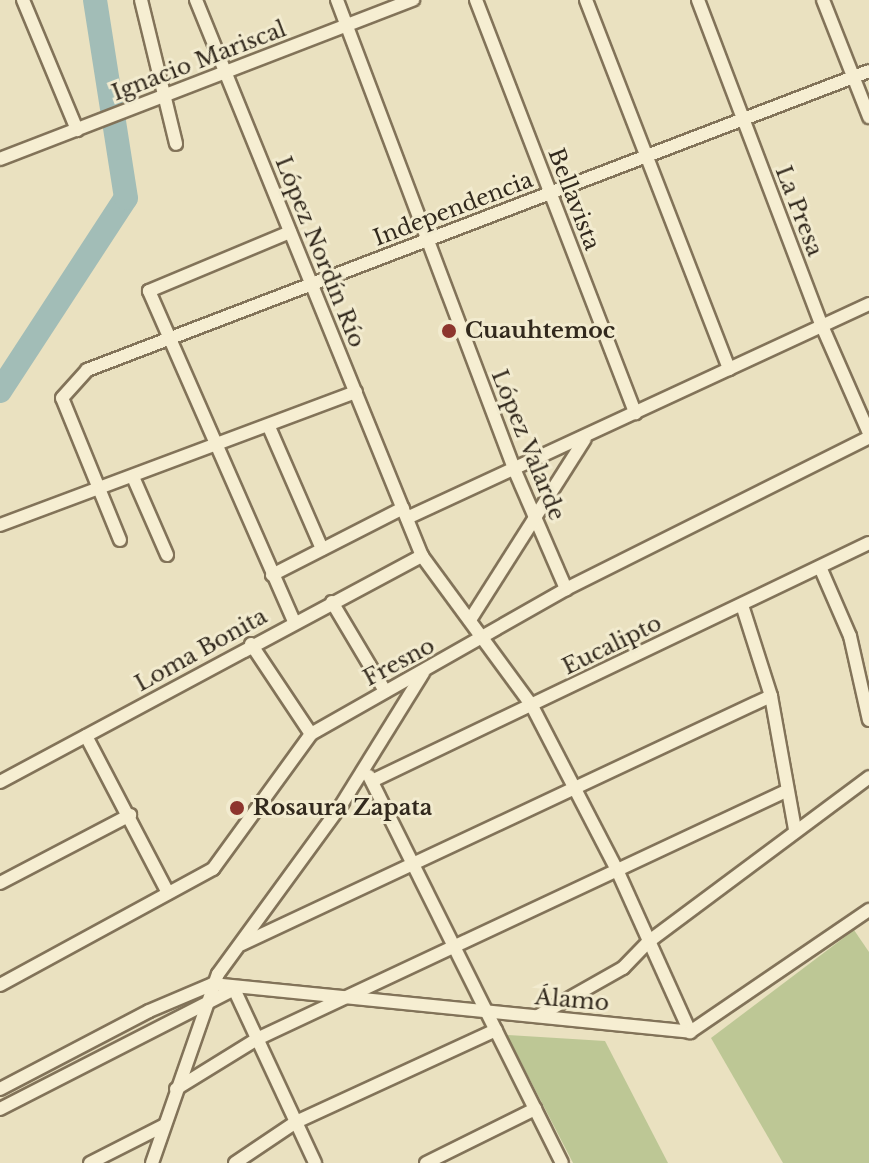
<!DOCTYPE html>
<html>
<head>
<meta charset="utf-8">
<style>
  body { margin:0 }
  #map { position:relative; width:869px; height:1163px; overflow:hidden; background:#eae1c0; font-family:"Libre Baskerville",serif }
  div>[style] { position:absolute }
  .green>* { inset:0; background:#bdc795 }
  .river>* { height:24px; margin:-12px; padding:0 12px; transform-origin:12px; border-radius:12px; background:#a2bdb7 }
  .roads { filter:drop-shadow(2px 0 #827359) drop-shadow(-2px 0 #827359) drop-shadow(0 2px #827359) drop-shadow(0 -2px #827359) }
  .minor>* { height:12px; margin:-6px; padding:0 6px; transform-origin:6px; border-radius:6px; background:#f6eed2 }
  .dots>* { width:22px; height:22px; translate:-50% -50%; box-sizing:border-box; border:4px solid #f2ebcf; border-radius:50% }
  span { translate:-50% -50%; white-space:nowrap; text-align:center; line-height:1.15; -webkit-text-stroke:6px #f2ebcf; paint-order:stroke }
  .street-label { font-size:22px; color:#32291d }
  .poi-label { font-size:22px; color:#32291d; font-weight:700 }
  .left { translate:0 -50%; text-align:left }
</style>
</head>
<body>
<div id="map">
  <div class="green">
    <i style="clip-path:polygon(854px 930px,869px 952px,869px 1163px,783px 1163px,711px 1038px)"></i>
    <i style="clip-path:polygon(507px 1035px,605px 1041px,668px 1163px,573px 1163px)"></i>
  </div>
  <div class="river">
    <i style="left:0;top:391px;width:230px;rotate:-56.9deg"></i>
    <i style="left:126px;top:198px;width:200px;rotate:-98.9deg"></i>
  </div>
  <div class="roads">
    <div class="minor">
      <i style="left:23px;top:0;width:141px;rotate:67.4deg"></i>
      <i style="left:141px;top:0;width:148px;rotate:76.3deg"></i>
      <i style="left:196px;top:0;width:600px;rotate:67.88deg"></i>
      <i style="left:422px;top:556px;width:186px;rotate:53.7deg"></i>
      <i style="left:532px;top:706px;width:185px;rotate:62.6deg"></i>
      <i style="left:617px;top:870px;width:178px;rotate:65.7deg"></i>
      <i style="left:337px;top:0;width:504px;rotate:69.3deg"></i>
      <i style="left:515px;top:471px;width:129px;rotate:66.6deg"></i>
      <i style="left:476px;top:0;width:443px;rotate:68.9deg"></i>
      <i style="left:586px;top:0;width:396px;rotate:68.8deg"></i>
      <i style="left:698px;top:0;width:349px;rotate:69.2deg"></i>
      <i style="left:822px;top:326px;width:117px;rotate:66.3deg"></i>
      <i style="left:823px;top:0;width:126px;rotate:68.5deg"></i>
      <i style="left:0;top:159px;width:443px;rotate:-21.1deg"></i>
      <i style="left:290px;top:232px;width:153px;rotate:157.3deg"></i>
      <i style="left:149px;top:291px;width:361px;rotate:66.3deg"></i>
      <i style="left:269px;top:427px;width:133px;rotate:66.5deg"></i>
      <i style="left:133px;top:477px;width:85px;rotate:66.4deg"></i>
      <i style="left:407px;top:518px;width:509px;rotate:-24.85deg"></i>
      <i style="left:0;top:525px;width:380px;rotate:-20.5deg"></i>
      <i style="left:120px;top:540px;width:153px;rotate:-112.2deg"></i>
      <i style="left:62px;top:398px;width:38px;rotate:-48deg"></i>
      <i style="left:87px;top:370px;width:837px;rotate:-20.92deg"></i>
      <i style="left:820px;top:567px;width:75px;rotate:66.5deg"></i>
      <i style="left:850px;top:636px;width:86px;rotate:77.3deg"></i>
      <i style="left:272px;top:575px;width:147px;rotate:-27.1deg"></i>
      <i style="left:332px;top:602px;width:104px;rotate:59.2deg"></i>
      <i style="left:742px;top:605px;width:96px;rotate:72.3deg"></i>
      <i style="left:771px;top:696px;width:135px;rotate:79.8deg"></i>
      <i style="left:470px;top:620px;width:214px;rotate:-57.6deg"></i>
      <i style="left:251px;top:644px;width:108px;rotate:56.3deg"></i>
      <i style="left:86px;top:736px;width:177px;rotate:62.4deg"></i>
      <i style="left:369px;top:776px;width:432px;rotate:63.5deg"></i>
      <i style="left:372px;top:781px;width:551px;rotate:-25.59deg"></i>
      <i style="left:0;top:782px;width:479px;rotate:-28.2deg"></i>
      <i style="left:0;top:883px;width:147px;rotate:-27.6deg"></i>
      <i style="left:242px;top:944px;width:584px;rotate:-25.12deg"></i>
      <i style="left:0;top:985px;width:243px;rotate:-28.6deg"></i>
      <i style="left:213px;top:869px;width:167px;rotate:-54deg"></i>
      <i style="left:311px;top:734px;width:293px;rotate:-29.6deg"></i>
      <i style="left:566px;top:589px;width:339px;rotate:-26.6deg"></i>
      <i style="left:234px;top:989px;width:192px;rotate:65deg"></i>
      <i style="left:538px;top:1016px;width:98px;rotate:-29.5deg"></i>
      <i style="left:623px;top:968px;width:36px;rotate:-46deg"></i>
      <i style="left:648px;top:942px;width:276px;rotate:-36.7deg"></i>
      <i style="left:0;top:1089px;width:168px;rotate:-27.6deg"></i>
      <i style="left:149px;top:1011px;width:69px;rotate:-22.9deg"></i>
      <i style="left:213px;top:984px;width:479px;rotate:5.7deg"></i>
      <i style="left:690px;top:1032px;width:217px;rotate:-34.3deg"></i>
      <i style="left:176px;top:1089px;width:95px;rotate:-31.7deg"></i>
      <i style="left:257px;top:1039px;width:584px;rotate:-25.12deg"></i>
      <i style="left:0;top:1109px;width:263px;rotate:-27.1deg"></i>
      <i style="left:90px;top:1163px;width:82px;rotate:-26.9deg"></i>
      <i style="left:152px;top:1163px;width:200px;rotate:-70.8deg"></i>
      <i style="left:218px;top:974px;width:207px;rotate:-53.9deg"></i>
      <i style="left:340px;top:807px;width:158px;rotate:-58.2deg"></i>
      <i style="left:235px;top:1163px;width:73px;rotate:-33.9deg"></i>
      <i style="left:296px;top:1122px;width:220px;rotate:-24.7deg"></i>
      <i style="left:426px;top:1163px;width:122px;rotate:-26.4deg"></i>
    </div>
  </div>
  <div class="dots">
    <i style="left:449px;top:331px;background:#8d352d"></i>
    <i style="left:237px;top:808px;background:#8d352d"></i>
  </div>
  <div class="street-label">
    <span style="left:199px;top:61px;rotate:-21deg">Ignacio Mariscal</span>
    <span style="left:574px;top:199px;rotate:69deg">Bellavista</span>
    <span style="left:453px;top:209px;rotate:-21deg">Independencia</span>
    <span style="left:799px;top:211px;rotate:69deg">La Presa</span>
    <span style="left:320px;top:252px;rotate:68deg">López Nordín Río</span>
    <span style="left:528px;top:445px;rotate:68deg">López Valarde</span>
    <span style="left:612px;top:645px;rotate:-26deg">Eucalipto</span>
    <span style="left:201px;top:650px;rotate:-29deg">Loma Bonita</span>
    <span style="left:399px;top:662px;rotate:-28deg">Fresno</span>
    <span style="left:572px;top:1000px;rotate:5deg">Álamo</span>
  </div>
  <div class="poi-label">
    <span class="left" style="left:465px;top:331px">Cuauhtemoc</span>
    <span class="left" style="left:253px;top:808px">Rosaura Zapata</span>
  </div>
</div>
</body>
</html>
